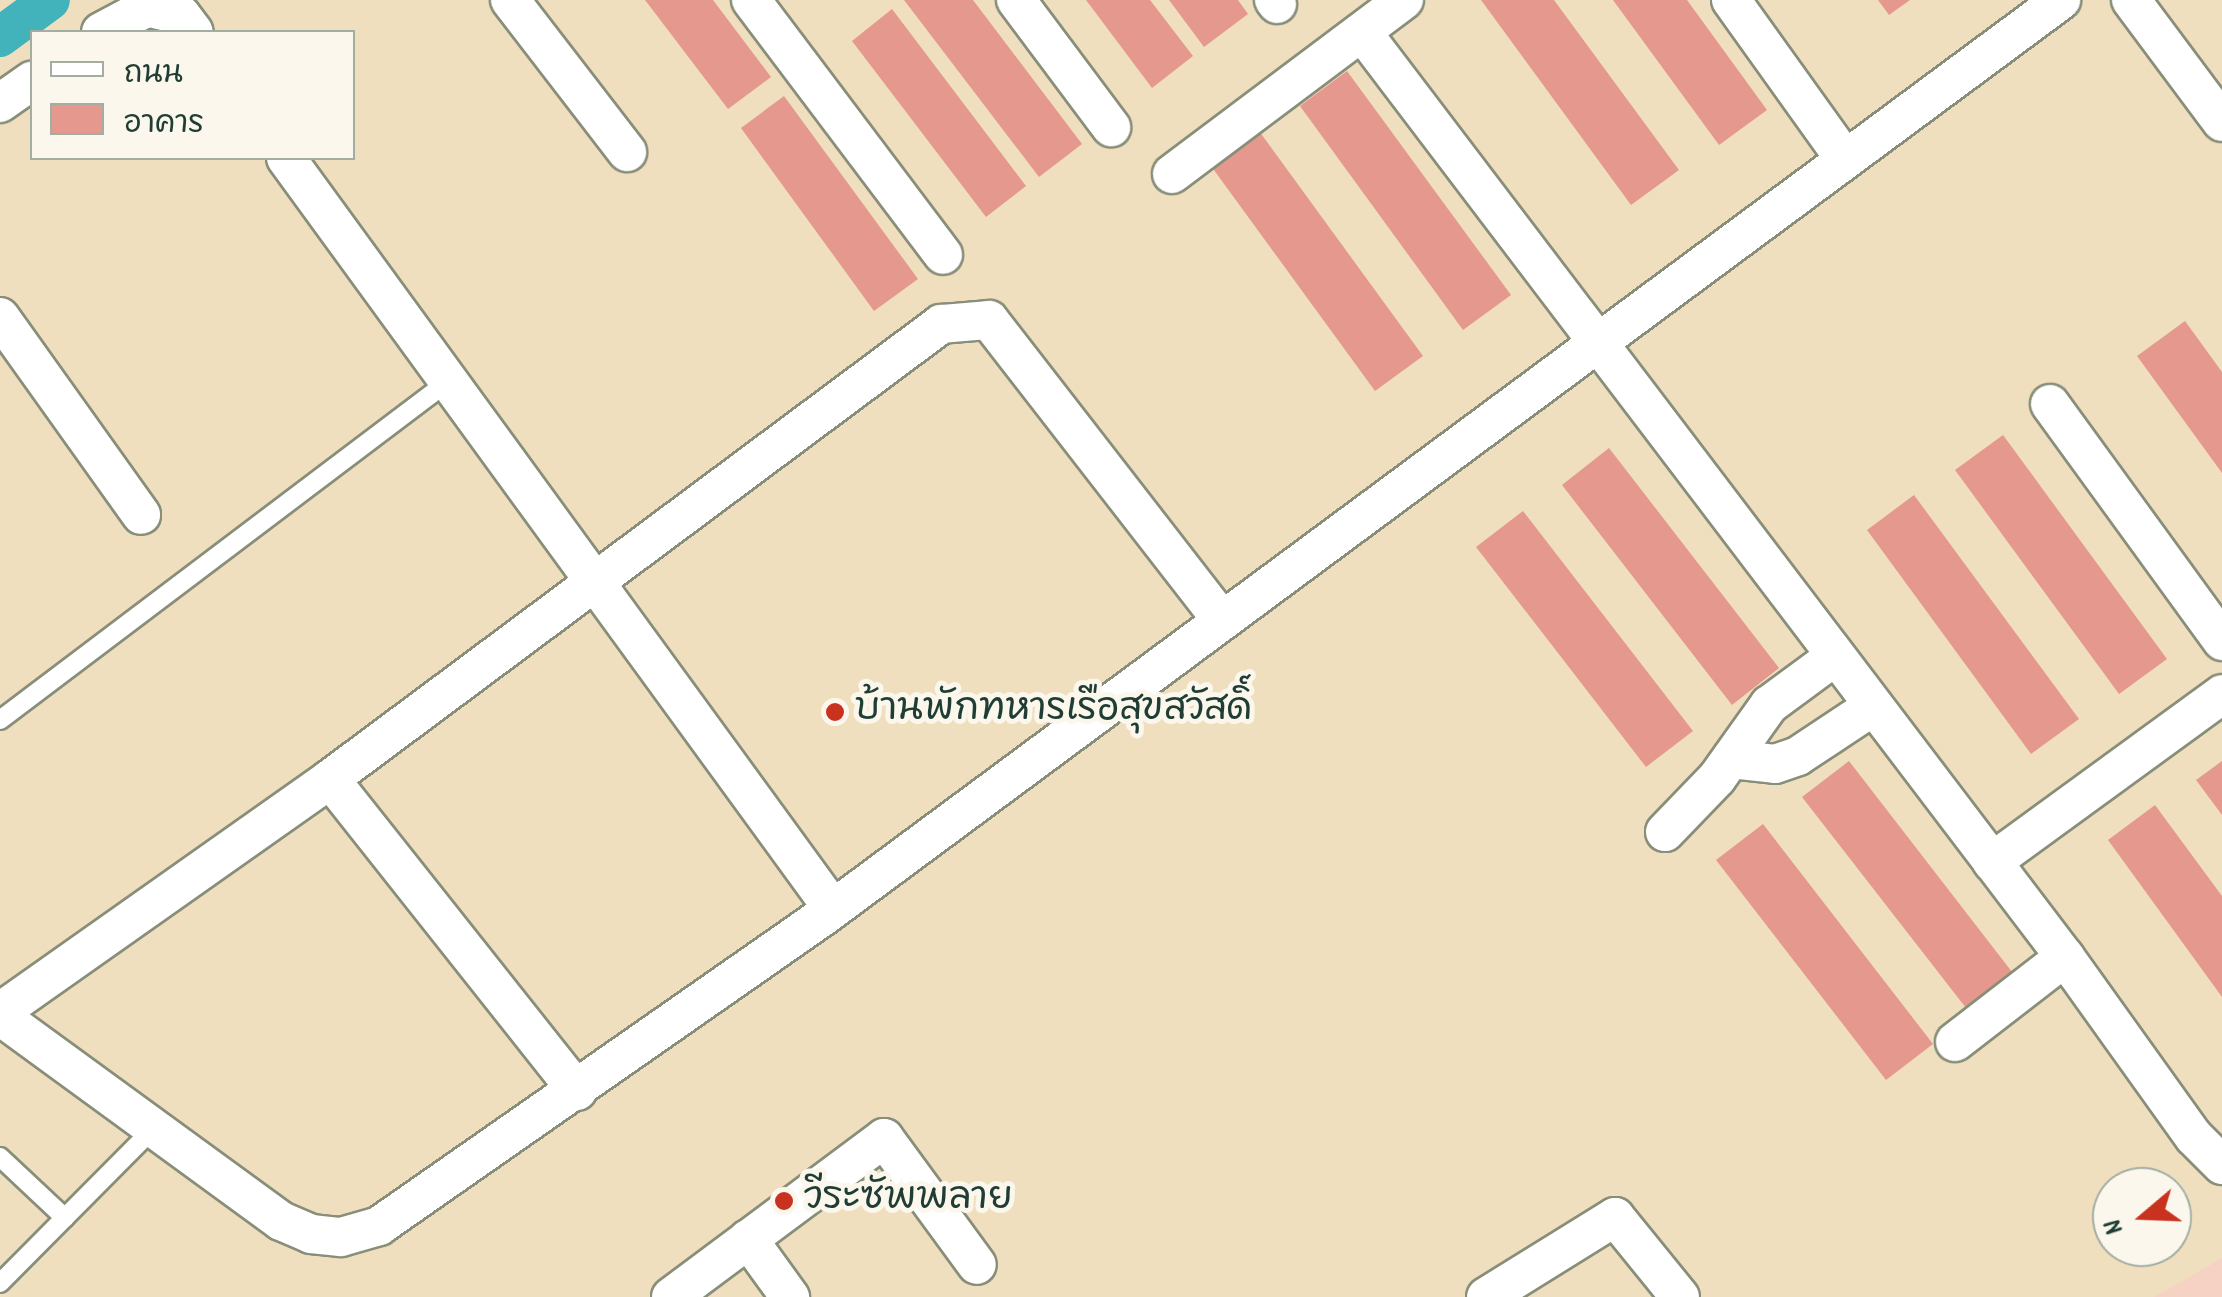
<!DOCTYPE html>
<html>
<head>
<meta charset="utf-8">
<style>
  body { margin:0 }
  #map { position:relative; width:2222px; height:1297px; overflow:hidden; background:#f0dfbe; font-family:Dekko,"Playpen Sans Thai",sans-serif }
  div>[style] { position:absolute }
  .built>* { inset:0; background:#f6d2c5 }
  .canal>* { height:40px; margin:-20px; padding:0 20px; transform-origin:20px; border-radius:20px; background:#43b3bb }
  .building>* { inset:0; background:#e4988e }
  .roads { filter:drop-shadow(2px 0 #888e79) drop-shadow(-2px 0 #888e79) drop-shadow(0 2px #888e79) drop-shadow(0 -2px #888e79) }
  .service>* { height:18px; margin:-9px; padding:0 9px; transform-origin:9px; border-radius:9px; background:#fff }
  .minor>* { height:38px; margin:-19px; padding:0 19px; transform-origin:19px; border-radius:19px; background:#fff }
  .dots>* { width:28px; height:28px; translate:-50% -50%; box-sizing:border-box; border:5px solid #fbf7ec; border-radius:50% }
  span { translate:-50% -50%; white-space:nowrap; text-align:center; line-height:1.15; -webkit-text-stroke:10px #fbf7ec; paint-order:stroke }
  .poi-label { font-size:38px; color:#1f3d34 }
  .left { translate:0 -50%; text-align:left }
  .legend { position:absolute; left:30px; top:30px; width:325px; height:130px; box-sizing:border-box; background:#fbf7ec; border:2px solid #a3ada2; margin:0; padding:12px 18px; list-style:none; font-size:30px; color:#1f3d34 }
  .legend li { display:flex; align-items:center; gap:20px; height:50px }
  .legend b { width:50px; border:2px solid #a3ada2 }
  .north { position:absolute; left:2092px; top:1167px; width:100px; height:100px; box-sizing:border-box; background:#fbf7ec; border:2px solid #a3ada2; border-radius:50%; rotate:251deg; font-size:28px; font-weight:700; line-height:40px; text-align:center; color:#1f3d34 }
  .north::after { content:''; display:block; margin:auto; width:35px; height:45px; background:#c8321e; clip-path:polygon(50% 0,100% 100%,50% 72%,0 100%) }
</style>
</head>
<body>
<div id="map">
  <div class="built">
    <i style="clip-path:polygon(2222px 1258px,2222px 1297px,2154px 1297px)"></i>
  </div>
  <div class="canal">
    <i style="left:0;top:37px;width:62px;rotate:-36.5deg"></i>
  </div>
  <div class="building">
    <i style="clip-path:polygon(645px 0,713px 0,771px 77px,728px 109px)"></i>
    <i style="clip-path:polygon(904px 0,973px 0,1082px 144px,1039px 177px)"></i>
    <i style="clip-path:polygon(1086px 0,1150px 0,1193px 56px,1152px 88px)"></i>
    <i style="clip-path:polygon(1169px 0,1238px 0,1248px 14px,1204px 47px)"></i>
    <i style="clip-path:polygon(1481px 0,1554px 0,1679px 170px,1631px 205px)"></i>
    <i style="clip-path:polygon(1613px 0,1687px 0,1767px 110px,1719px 145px)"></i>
    <i style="clip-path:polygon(1878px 0,1910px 0,1889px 15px)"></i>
    <i style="clip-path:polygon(892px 9px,1026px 186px,986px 217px,852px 41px)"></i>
    <i style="clip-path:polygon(1347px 71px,1511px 295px,1463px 330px,1300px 106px)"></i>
    <i style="clip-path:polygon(784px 96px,918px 279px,874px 311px,741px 128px)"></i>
    <i style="clip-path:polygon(1259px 131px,1423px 356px,1375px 391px,1211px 166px)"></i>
    <i style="clip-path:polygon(2185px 321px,2222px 372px,2222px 473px,2137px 356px)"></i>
    <i style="clip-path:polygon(2003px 435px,2167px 659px,2119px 694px,1955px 470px)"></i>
    <i style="clip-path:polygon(1609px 448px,1779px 668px,1732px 705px,1562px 485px)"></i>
    <i style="clip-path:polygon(1914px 495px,2079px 719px,2031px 754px,1867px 530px)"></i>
    <i style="clip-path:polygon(1523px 511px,1693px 731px,1646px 767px,1476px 547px)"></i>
    <i style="clip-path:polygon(1849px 761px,2019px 981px,1973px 1017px,1802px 797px)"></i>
    <i style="clip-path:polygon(2222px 761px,2222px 815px,2196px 780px)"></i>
    <i style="clip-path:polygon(2155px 805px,2222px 896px,2222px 997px,2108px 840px)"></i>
    <i style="clip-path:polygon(1763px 824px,1933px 1044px,1886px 1080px,1716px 860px)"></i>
  </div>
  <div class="roads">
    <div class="service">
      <i style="left:0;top:720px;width:564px;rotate:-37.07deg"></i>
      <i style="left:0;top:1157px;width:89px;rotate:43.2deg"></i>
      <i style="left:0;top:1283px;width:217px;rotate:-45.2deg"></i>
    </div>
    <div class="minor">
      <i style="left:510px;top:0;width:192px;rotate:52.4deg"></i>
      <i style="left:751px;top:0;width:319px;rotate:53deg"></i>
      <i style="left:1016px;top:0;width:159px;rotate:53.2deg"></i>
      <i style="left:1274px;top:0;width:5px;rotate:53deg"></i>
      <i style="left:1731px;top:0;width:196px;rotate:54.4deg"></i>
      <i style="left:2131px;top:0;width:152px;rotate:53.3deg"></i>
      <i style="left:150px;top:8px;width:32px;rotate:13deg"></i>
      <i style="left:181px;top:15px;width:21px;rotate:53deg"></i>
      <i style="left:101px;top:32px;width:68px;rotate:-28.1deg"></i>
      <i style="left:1362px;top:32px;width:1162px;rotate:52.77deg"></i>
      <i style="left:2065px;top:957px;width:221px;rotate:54.4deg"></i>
      <i style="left:2194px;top:1137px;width:40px;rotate:45deg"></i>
      <i style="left:0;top:103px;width:39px;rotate:-35deg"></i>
      <i style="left:286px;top:158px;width:929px;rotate:53.93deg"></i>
      <i style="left:1172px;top:174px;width:290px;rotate:-36.9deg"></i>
      <i style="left:0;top:317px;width:243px;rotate:54.5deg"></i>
      <i style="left:2050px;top:404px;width:293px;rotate:54deg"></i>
      <i style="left:1731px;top:759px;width:44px;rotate:6.5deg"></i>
      <i style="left:1775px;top:764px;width:24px;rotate:-19deg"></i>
      <i style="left:1798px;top:756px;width:89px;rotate:-33.5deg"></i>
      <i style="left:330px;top:779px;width:398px;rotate:51.6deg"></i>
      <i style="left:1665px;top:832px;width:75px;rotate:-46.1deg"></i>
      <i style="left:1717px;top:778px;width:90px;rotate:-54.5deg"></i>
      <i style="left:1769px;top:705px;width:81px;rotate:-36.4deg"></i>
      <i style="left:1992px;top:862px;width:285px;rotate:-36.1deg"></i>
      <i style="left:0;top:1012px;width:404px;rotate:-35.2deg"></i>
      <i style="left:330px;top:779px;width:762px;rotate:-36.67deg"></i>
      <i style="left:941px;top:324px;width:48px;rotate:-4.8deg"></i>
      <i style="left:989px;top:320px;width:378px;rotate:52.2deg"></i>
      <i style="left:0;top:1016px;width:348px;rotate:36.1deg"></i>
      <i style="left:281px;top:1221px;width:33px;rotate:23deg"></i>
      <i style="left:311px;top:1234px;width:30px;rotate:6deg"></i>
      <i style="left:341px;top:1237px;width:40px;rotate:-16deg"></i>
      <i style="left:379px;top:1226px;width:544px;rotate:-34.89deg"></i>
      <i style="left:825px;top:915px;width:1538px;rotate:-36.51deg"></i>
      <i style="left:1955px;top:1042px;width:139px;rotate:-37.7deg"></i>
      <i style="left:748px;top:1239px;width:72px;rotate:54.1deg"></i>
      <i style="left:671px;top:1297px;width:266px;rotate:-36.7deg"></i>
      <i style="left:884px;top:1138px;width:157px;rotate:53.8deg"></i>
      <i style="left:1486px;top:1297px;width:152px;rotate:-31.8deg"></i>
      <i style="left:1615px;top:1217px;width:103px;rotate:50.9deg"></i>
    </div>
  </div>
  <div class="dots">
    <i style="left:835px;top:712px;background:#c8321e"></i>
    <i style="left:784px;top:1201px;background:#c8321e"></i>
  </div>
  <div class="poi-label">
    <span class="left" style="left:855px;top:712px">บ้านพักทหารเรือสุขสวัสดิ์</span>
    <span class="left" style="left:804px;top:1201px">วีระซัพพลาย</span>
  </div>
  <ul class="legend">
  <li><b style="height:12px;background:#fff"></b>ถนน</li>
  <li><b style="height:28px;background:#e4988e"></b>อาคาร</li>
  </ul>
  <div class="north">N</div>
</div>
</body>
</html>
